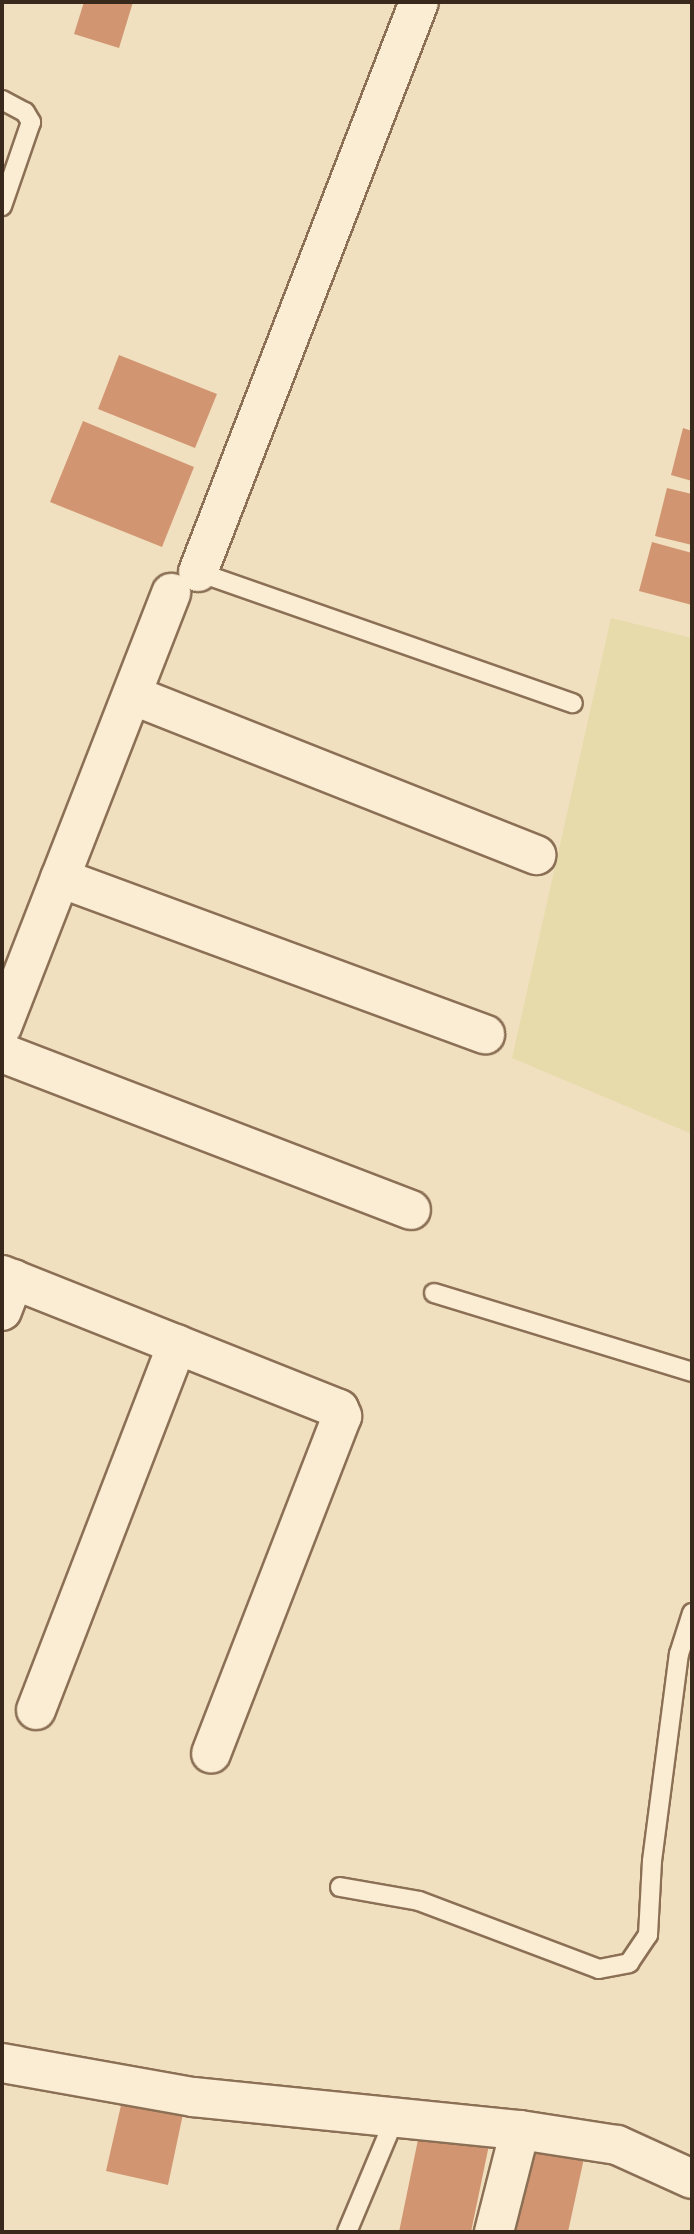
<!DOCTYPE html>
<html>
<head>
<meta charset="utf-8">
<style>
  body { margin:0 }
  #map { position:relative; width:694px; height:2234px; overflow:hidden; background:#f1e0bf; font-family:"Times New Roman",serif }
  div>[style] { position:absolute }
  .farmland>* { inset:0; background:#e7dbac }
  .building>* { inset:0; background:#d19572 }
  .roads { filter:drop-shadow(2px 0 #8b7056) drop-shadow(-2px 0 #8b7056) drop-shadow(0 2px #8b7056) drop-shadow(0 -2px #8b7056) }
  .lane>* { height:18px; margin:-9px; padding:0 9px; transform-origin:9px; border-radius:9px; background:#fbedd3 }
  .street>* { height:38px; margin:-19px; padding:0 19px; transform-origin:19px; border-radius:19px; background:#fbedd3 }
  span { translate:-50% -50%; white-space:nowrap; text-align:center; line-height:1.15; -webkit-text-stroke:8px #f8eacf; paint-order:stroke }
  .frame { position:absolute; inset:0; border:4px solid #39291c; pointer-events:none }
</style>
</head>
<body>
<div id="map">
  <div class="farmland">
    <i style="clip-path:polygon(611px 618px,692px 638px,692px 1134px,512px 1058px)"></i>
  </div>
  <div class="building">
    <i style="clip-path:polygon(84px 2px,133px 2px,119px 48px,74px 34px)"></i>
    <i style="clip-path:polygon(119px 355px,217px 394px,195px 448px,98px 409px)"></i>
    <i style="clip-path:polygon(83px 421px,194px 467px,162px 547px,50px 502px)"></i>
    <i style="clip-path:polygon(683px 428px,692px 431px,692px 481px,671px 475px)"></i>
    <i style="clip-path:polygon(667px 488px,692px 494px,692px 545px,655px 536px)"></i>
    <i style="clip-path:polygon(652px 542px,692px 553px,692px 605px,639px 591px)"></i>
    <i style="clip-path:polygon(122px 2101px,183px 2114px,168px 2185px,106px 2171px)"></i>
    <i style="clip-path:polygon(420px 2130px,489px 2145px,471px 2232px,399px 2232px)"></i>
    <i style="clip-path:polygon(522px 2135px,586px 2149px,568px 2232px,501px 2232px)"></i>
  </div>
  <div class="roads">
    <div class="lane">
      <i style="left:2px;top:100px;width:26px;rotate:28deg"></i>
      <i style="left:25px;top:112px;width:12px;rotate:59deg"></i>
      <i style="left:31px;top:122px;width:89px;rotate:109deg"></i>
      <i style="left:198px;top:572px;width:397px;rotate:19.3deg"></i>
      <i style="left:434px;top:1293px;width:270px;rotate:17deg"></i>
      <i style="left:340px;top:1887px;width:80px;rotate:10deg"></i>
      <i style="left:419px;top:1901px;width:192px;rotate:20.7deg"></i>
      <i style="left:599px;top:1969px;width:31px;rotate:-11deg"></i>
      <i style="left:629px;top:1963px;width:34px;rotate:-56deg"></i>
      <i style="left:648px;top:1935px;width:74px;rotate:-86.9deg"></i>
      <i style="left:652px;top:1861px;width:209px;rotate:-82.6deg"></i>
      <i style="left:679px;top:1654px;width:43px;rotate:-72.4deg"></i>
      <i style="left:347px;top:2232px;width:124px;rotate:-67.2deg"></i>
    </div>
    <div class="street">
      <i style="left:198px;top:572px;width:611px;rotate:-68.81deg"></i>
      <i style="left:132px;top:695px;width:435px;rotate:21.6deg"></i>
      <i style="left:60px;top:878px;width:453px;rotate:20.2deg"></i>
      <i style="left:2px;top:1027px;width:466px;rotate:-68.7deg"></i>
      <i style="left:2px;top:1053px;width:438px;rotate:21deg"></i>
      <i style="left:2px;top:1275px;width:363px;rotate:21.7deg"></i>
      <i style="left:339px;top:1409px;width:8px;rotate:67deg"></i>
      <i style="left:342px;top:1416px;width:362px;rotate:111.2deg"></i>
      <i style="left:2px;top:1311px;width:34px;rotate:-69deg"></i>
      <i style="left:36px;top:1710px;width:392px;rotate:-68.9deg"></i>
      <i style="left:2px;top:2063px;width:194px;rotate:10.1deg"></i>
      <i style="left:193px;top:2097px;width:329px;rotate:5.8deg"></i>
      <i style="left:520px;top:2130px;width:98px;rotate:8.8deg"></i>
      <i style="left:617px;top:2145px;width:82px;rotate:24.4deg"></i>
      <i style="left:494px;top:2232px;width:105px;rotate:-75.7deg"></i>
    </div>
  </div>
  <div class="frame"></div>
</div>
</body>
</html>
